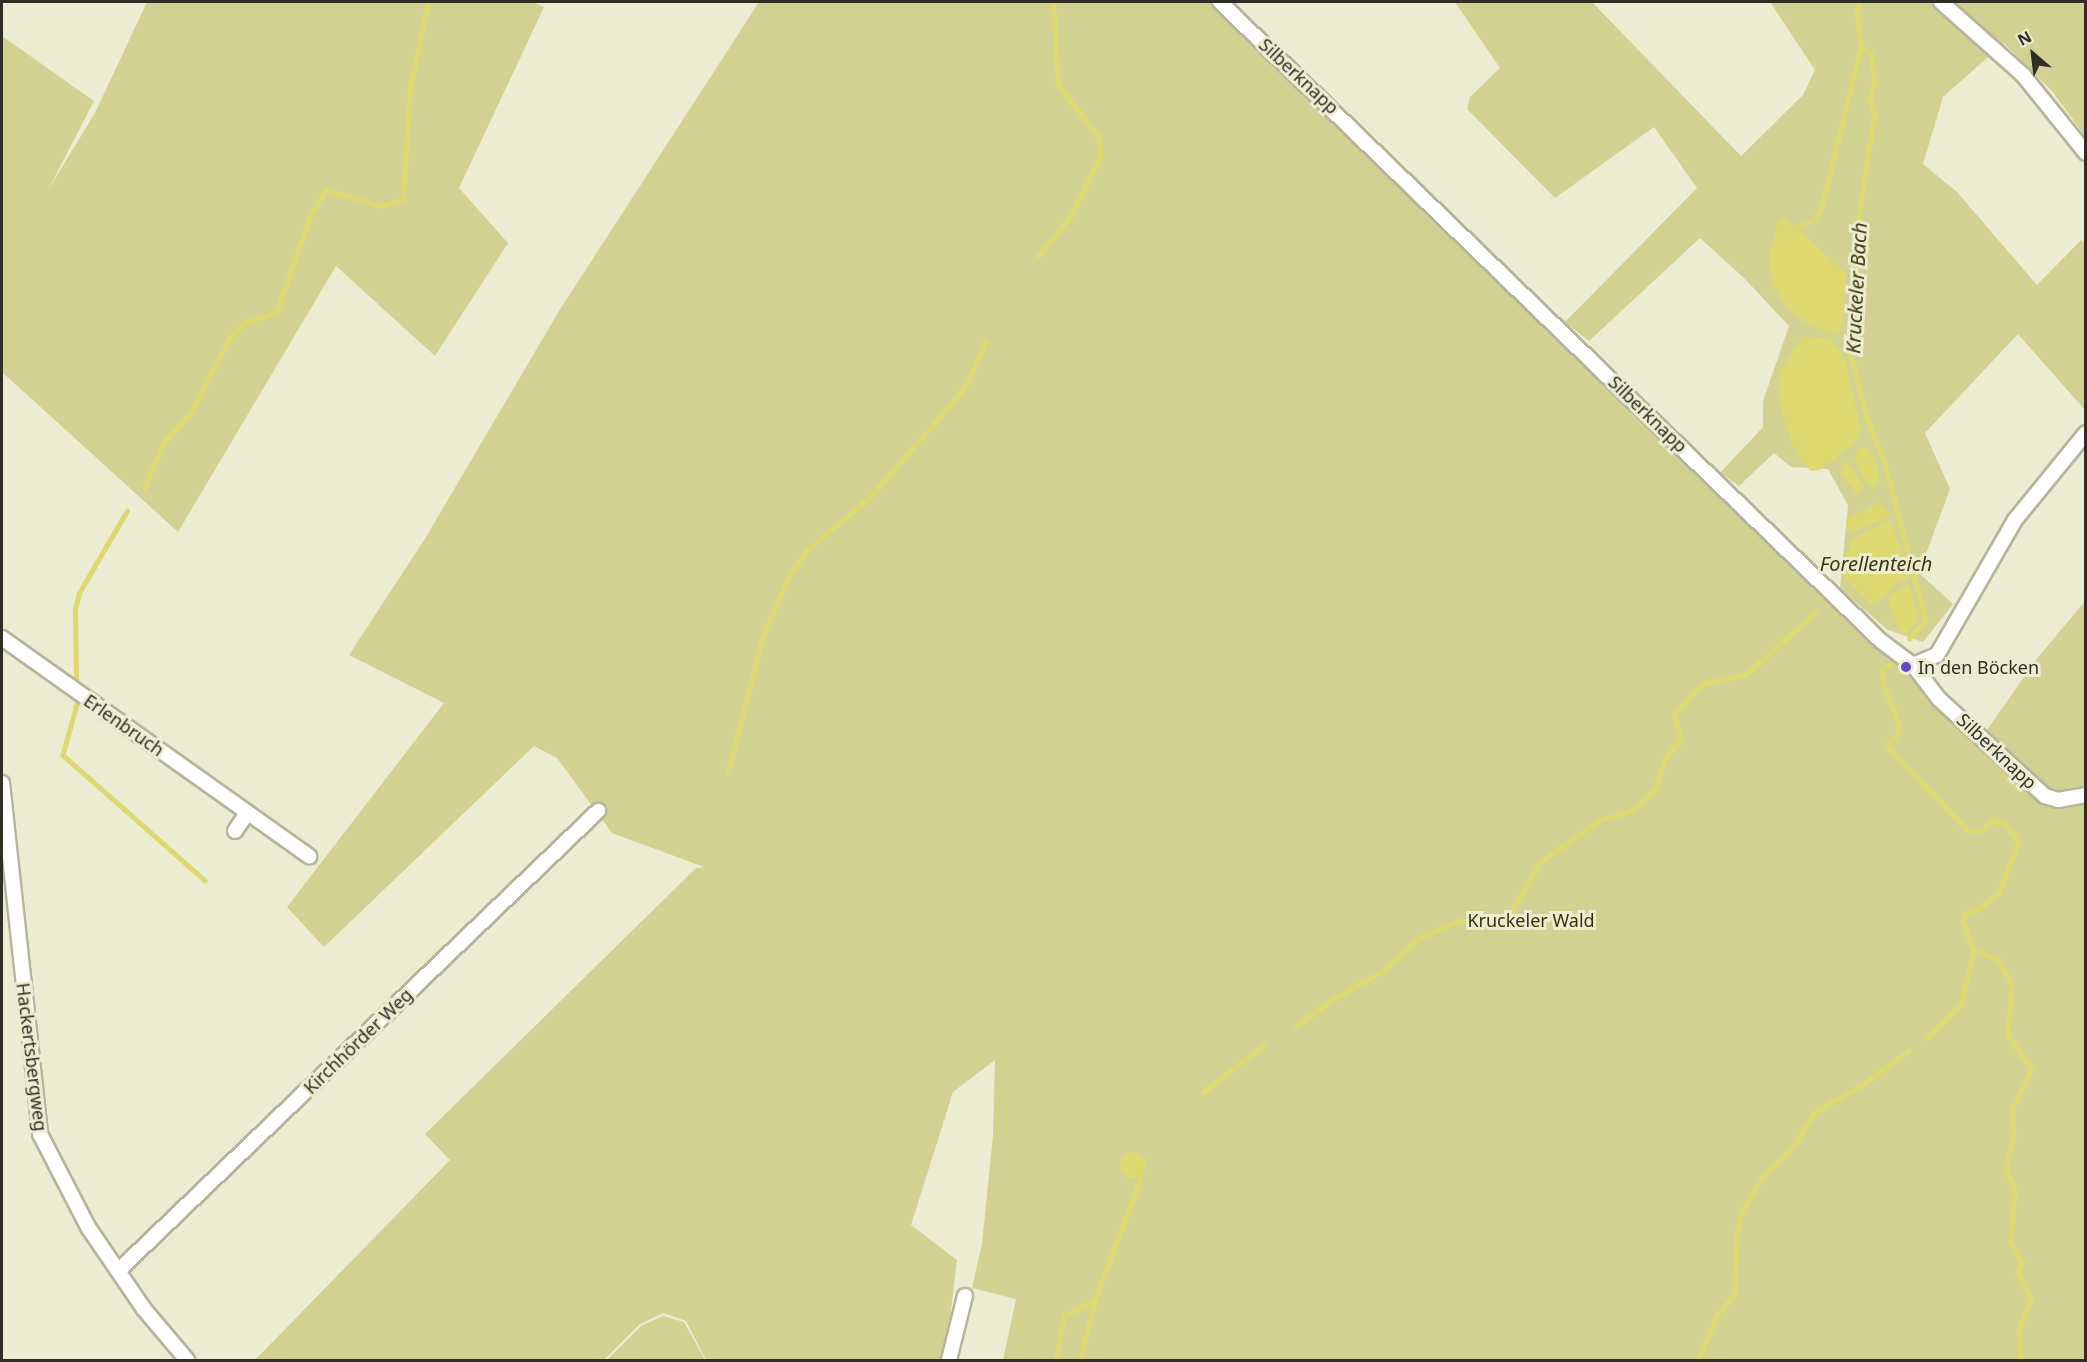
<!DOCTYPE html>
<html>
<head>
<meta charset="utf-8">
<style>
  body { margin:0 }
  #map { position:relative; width:2087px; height:1362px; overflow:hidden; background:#ececd2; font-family:"Noto Sans",sans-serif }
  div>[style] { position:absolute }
  .green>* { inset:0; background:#d3d192 }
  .water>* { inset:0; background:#ded870 }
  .round { border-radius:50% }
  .stream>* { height:4.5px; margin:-2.25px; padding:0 2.25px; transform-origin:2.25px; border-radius:2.25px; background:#ded870 }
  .roads { filter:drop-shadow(2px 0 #b6b59c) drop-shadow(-2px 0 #b6b59c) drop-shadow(0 2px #b6b59c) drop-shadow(0 -2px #b6b59c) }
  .street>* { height:14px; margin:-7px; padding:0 7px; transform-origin:7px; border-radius:7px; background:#fff }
  .dots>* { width:16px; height:16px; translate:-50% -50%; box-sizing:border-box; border:3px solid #ececd2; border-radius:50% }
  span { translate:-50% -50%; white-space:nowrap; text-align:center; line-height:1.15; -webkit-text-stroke:6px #ececd2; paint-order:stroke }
  .street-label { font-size:18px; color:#302f25 }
  .poi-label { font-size:18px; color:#302f25 }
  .left { translate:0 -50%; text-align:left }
  .park-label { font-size:18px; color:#363305 }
  .water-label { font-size:20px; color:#3b380b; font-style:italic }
  .frame { position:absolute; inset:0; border:3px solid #302f25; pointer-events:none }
  .north { position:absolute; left:2003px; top:24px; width:60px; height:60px; -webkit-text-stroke:4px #ececd2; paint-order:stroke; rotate:332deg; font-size:16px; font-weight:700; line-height:24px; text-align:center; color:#302f25 }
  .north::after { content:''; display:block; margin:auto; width:21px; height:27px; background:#302f25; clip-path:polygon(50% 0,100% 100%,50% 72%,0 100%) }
</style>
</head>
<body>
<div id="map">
  <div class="green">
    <i style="clip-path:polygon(147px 2px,532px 2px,544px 7px,459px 188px,508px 243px,435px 356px,336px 266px,178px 532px,2px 372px,2px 36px,94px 101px,48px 190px,95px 113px)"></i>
    <i style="clip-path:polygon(759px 2px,1211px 2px,1980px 740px,2035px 661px,2085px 601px,2085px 1360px,1003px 1360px,1016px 1299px,972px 1288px,982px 1244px,993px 1135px,995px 1060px,953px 1092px,911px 1225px,957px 1260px,945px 1360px,706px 1360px,686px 1321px,663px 1313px,640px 1324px,604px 1360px,255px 1360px,450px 1160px,425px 1134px,696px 868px,704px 867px,612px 833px,557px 758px,534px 746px,324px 947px,287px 907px,444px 703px,349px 655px,426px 537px,559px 311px)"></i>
    <i style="clip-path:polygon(1455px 2px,1592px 2px,1741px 156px,1803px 95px,1815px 70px,1770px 2px,2085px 2px,2085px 136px,2052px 91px,2004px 43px,1943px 97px,1923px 164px,1957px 192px,2037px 285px,2081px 240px,2086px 245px,2085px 410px,2018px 334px,1925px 433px,1950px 489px,1919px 573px,1953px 604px,1923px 642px,1888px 630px,1840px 589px,1848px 505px,1828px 469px,1791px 467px,1774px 453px,1739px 486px,1720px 473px,1763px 427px,1763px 401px,1789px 326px,1744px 278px,1700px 238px,1589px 341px,1565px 322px,1697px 188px,1654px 127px,1555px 198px,1467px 109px,1470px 97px,1500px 68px)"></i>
    <i style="clip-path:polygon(663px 1316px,684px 1322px,705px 1360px,607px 1360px,641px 1326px)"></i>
  </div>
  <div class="water">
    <i style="clip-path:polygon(1786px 218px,1846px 273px,1841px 332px,1833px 334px,1808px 324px,1789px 310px,1773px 286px,1769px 258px,1778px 222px)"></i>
    <i style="clip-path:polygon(1803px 336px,1830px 339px,1845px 358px,1861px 431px,1852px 446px,1819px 470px,1811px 471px,1801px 461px,1791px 441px,1780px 404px,1780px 371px)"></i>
    <i style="clip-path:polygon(1860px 447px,1868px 447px,1876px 462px,1879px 479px,1875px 488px,1866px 482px,1854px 458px)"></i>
    <i style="clip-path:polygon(1846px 461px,1865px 487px,1857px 495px,1840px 471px)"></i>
    <i style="clip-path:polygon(1877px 503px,1889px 512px,1888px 518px,1852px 532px,1847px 528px,1846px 520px)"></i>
    <i style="clip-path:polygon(1891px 520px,1910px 578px,1896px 583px,1880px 601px,1870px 604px,1844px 576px,1844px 562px,1853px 539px)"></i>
    <i style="clip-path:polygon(1909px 584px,1919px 619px,1907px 633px,1900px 631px,1888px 602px,1892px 594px)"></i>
    <i class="round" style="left:1120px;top:1152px;width:26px;height:26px"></i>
  </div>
  <div class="stream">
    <i style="left:1860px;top:2px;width:10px;rotate:107deg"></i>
    <i style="left:1857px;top:12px;width:34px;rotate:83deg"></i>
    <i style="left:1861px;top:46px;width:12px;rotate:35deg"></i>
    <i style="left:1871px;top:53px;width:28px;rotate:82deg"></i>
    <i style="left:1875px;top:81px;width:20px;rotate:105deg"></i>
    <i style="left:1870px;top:100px;width:14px;rotate:69deg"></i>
    <i style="left:1875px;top:113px;width:119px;rotate:98.7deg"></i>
    <i style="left:1857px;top:231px;width:121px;rotate:93.3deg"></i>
    <i style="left:1850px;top:352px;width:74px;rotate:75.2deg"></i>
    <i style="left:1869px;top:424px;width:38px;rotate:67deg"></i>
    <i style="left:1884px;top:459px;width:167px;rotate:75.5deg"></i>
    <i style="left:1926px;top:621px;width:24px;rotate:132deg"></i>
    <i style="left:1798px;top:226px;width:18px;rotate:-19deg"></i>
    <i style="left:1815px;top:220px;width:17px;rotate:-65deg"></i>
    <i style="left:1822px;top:205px;width:164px;rotate:-76.2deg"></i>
    <i style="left:1038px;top:256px;width:52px;rotate:-50.5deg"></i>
    <i style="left:1071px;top:216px;width:66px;rotate:-63.8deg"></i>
    <i style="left:1100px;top:157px;width:19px;rotate:-93deg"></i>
    <i style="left:1099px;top:138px;width:67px;rotate:-127.7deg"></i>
    <i style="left:1058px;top:85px;width:83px;rotate:-93.4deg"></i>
    <i style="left:144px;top:489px;width:51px;rotate:-66.9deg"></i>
    <i style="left:164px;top:442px;width:38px;rotate:-47deg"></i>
    <i style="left:190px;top:414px;width:88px;rotate:-62.3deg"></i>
    <i style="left:231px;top:336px;width:21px;rotate:-43deg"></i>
    <i style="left:246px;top:322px;width:31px;rotate:-17deg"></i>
    <i style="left:276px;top:313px;width:105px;rotate:-70.5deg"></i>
    <i style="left:311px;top:214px;width:28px;rotate:-58deg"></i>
    <i style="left:326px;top:190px;width:59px;rotate:15.7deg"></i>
    <i style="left:383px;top:206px;width:21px;rotate:-19deg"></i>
    <i style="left:403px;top:199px;width:111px;rotate:-86.4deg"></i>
    <i style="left:410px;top:88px;width:88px;rotate:-78.2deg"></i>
    <i style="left:1892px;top:664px;width:10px;rotate:151deg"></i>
    <i style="left:1883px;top:669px;width:16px;rotate:86deg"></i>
    <i style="left:1884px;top:685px;width:44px;rotate:68.7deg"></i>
    <i style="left:1900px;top:726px;width:12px;rotate:110deg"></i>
    <i style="left:1896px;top:737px;width:10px;rotate:143deg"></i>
    <i style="left:1888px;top:743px;width:6px;rotate:72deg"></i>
    <i style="left:1890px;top:749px;width:114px;rotate:46.1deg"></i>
    <i style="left:1969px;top:831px;width:12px"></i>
    <i style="left:1981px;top:831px;width:15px;rotate:-42deg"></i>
    <i style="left:1992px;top:821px;width:12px;rotate:5deg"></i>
    <i style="left:2004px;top:822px;width:26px;rotate:54deg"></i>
    <i style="left:2019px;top:843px;width:54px;rotate:111.8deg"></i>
    <i style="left:1999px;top:893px;width:26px;rotate:141deg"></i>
    <i style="left:1979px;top:909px;width:14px;rotate:163deg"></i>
    <i style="left:1966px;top:913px;width:9px;rotate:108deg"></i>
    <i style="left:1963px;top:922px;width:30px;rotate:69deg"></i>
    <i style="left:1974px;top:950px;width:26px;rotate:21deg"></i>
    <i style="left:1998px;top:959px;width:29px;rotate:61deg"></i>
    <i style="left:2012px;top:984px;width:50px;rotate:94.6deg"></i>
    <i style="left:2008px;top:1034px;width:43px;rotate:56.3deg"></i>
    <i style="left:2032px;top:1070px;width:43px;rotate:116deg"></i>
    <i style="left:2013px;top:1109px;width:28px;rotate:88deg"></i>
    <i style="left:2014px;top:1137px;width:31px;rotate:105deg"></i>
    <i style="left:2006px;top:1167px;width:26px;rotate:69deg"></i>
    <i style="left:2015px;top:1191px;width:51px;rotate:94.5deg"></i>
    <i style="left:2011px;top:1242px;width:23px;rotate:61deg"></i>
    <i style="left:2022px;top:1262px;width:12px;rotate:110deg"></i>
    <i style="left:2018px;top:1273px;width:29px;rotate:63deg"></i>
    <i style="left:2031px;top:1299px;width:33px;rotate:111deg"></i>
    <i style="left:2019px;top:1330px;width:30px;rotate:86deg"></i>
    <i style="left:76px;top:679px;width:70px;rotate:-90.8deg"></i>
    <i style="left:75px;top:609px;width:16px;rotate:-76deg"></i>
    <i style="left:79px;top:593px;width:95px;rotate:-59.7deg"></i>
    <i style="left:78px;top:701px;width:56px;rotate:105.5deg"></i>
    <i style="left:63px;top:755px;width:189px;rotate:41.4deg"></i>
    <i style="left:728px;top:772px;width:145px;rotate:-75.6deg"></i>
    <i style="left:764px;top:632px;width:65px;rotate:-65.4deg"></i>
    <i style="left:791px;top:573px;width:25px;rotate:-56deg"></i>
    <i style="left:805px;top:552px;width:84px;rotate:-40.2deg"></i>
    <i style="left:869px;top:498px;width:125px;rotate:-48.9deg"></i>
    <i style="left:951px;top:404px;width:28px;rotate:-52deg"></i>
    <i style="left:968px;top:382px;width:45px;rotate:-66.3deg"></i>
    <i style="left:1295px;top:1027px;width:44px;rotate:-36.6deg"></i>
    <i style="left:1330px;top:1001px;width:61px;rotate:-29.5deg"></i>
    <i style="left:1383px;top:971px;width:49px;rotate:-42.5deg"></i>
    <i style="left:1419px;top:938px;width:43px;rotate:-23.6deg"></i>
    <i style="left:1458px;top:921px;width:38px;rotate:2deg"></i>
    <i style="left:1496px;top:922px;width:16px;rotate:-30deg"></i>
    <i style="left:1510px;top:914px;width:60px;rotate:-60deg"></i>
    <i style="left:1540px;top:862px;width:73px;rotate:-35deg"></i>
    <i style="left:1600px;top:820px;width:37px;rotate:-17deg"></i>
    <i style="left:1635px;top:809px;width:28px;rotate:-44deg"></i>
    <i style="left:1655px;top:790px;width:35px;rotate:-72deg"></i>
    <i style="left:1666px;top:757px;width:23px;rotate:-49deg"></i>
    <i style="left:1681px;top:740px;width:26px;rotate:-106deg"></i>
    <i style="left:1674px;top:715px;width:33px;rotate:-49deg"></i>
    <i style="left:1696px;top:690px;width:11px;rotate:-38deg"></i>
    <i style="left:1705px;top:683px;width:41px;rotate:-11.3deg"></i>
    <i style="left:1745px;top:675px;width:95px;rotate:-41.6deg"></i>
    <i style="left:1927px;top:1038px;width:48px;rotate:-45deg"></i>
    <i style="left:1961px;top:1004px;width:56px;rotate:-76.5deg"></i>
    <i style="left:1203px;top:1092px;width:77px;rotate:-37.6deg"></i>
    <i style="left:1056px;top:1360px;width:45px;rotate:-79.7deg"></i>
    <i style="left:1064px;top:1316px;width:35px;rotate:-27deg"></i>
    <i style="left:1080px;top:1360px;width:62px;rotate:-76deg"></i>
    <i style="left:1095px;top:1300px;width:131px;rotate:-69.5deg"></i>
    <i style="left:1698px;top:1360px;width:49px;rotate:-67.1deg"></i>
    <i style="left:1717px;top:1315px;width:26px;rotate:-50deg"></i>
    <i style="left:1734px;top:1295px;width:63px;rotate:-87.3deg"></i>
    <i style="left:1737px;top:1232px;width:22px;rotate:-77deg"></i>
    <i style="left:1742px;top:1211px;width:41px;rotate:-59deg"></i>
    <i style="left:1763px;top:1176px;width:38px;rotate:-43deg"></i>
    <i style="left:1791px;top:1150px;width:45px;rotate:-57.7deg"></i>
    <i style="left:1815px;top:1112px;width:58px;rotate:-30.1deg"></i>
    <i style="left:1865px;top:1083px;width:54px;rotate:-36.7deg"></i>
  </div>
  <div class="roads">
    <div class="street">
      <i style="left:1220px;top:2px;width:919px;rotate:44.03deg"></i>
      <i style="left:1881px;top:641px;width:40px;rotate:37deg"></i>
      <i style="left:1913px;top:665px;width:43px;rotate:52.6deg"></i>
      <i style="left:1939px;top:699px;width:144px;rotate:42.5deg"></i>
      <i style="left:2045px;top:796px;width:14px;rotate:17deg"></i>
      <i style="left:2058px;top:800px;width:28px;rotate:-10deg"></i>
      <i style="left:1941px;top:2px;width:110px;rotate:41.7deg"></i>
      <i style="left:2023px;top:75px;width:100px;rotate:51.1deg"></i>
      <i style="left:2px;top:638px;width:377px;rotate:35.4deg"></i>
      <i style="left:1913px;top:665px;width:26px;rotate:-23deg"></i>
      <i style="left:1937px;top:655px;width:156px;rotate:-60deg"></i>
      <i style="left:2015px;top:520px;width:112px;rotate:-50.8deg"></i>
      <i style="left:2px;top:783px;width:353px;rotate:83.8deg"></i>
      <i style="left:40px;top:1134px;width:105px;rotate:62.7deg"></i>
      <i style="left:88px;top:1227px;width:99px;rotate:55.7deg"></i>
      <i style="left:144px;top:1309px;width:67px;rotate:49.9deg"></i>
      <i style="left:235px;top:831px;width:22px;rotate:-56deg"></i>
      <i style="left:118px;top:1271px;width:665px;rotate:-43.78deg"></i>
      <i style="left:949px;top:1360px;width:66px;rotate:-76deg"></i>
    </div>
  </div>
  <div class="dots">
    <i style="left:1906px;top:667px;background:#604bc3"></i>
  </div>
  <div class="street-label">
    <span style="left:1299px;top:76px;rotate:43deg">Silberknapp</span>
    <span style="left:1648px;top:414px;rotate:44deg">Silberknapp</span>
    <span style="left:124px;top:725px;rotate:35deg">Erlenbruch</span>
    <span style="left:1997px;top:751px;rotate:43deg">Silberknapp</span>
    <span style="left:358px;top:1041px;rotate:-44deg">Kirchhörder Weg</span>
    <span style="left:32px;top:1057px;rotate:83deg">Hackertsbergweg</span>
  </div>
  <div class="poi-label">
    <span class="left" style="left:1918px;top:667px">In den Böcken</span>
  </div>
  <div class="park-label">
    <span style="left:1531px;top:920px">Kruckeler Wald</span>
  </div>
  <div class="water-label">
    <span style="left:1856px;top:288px;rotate:-87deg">Kruckeler Bach</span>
    <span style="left:1876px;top:563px">Forellenteich</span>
  </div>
  <div class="frame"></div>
  <div class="north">N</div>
</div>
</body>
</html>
